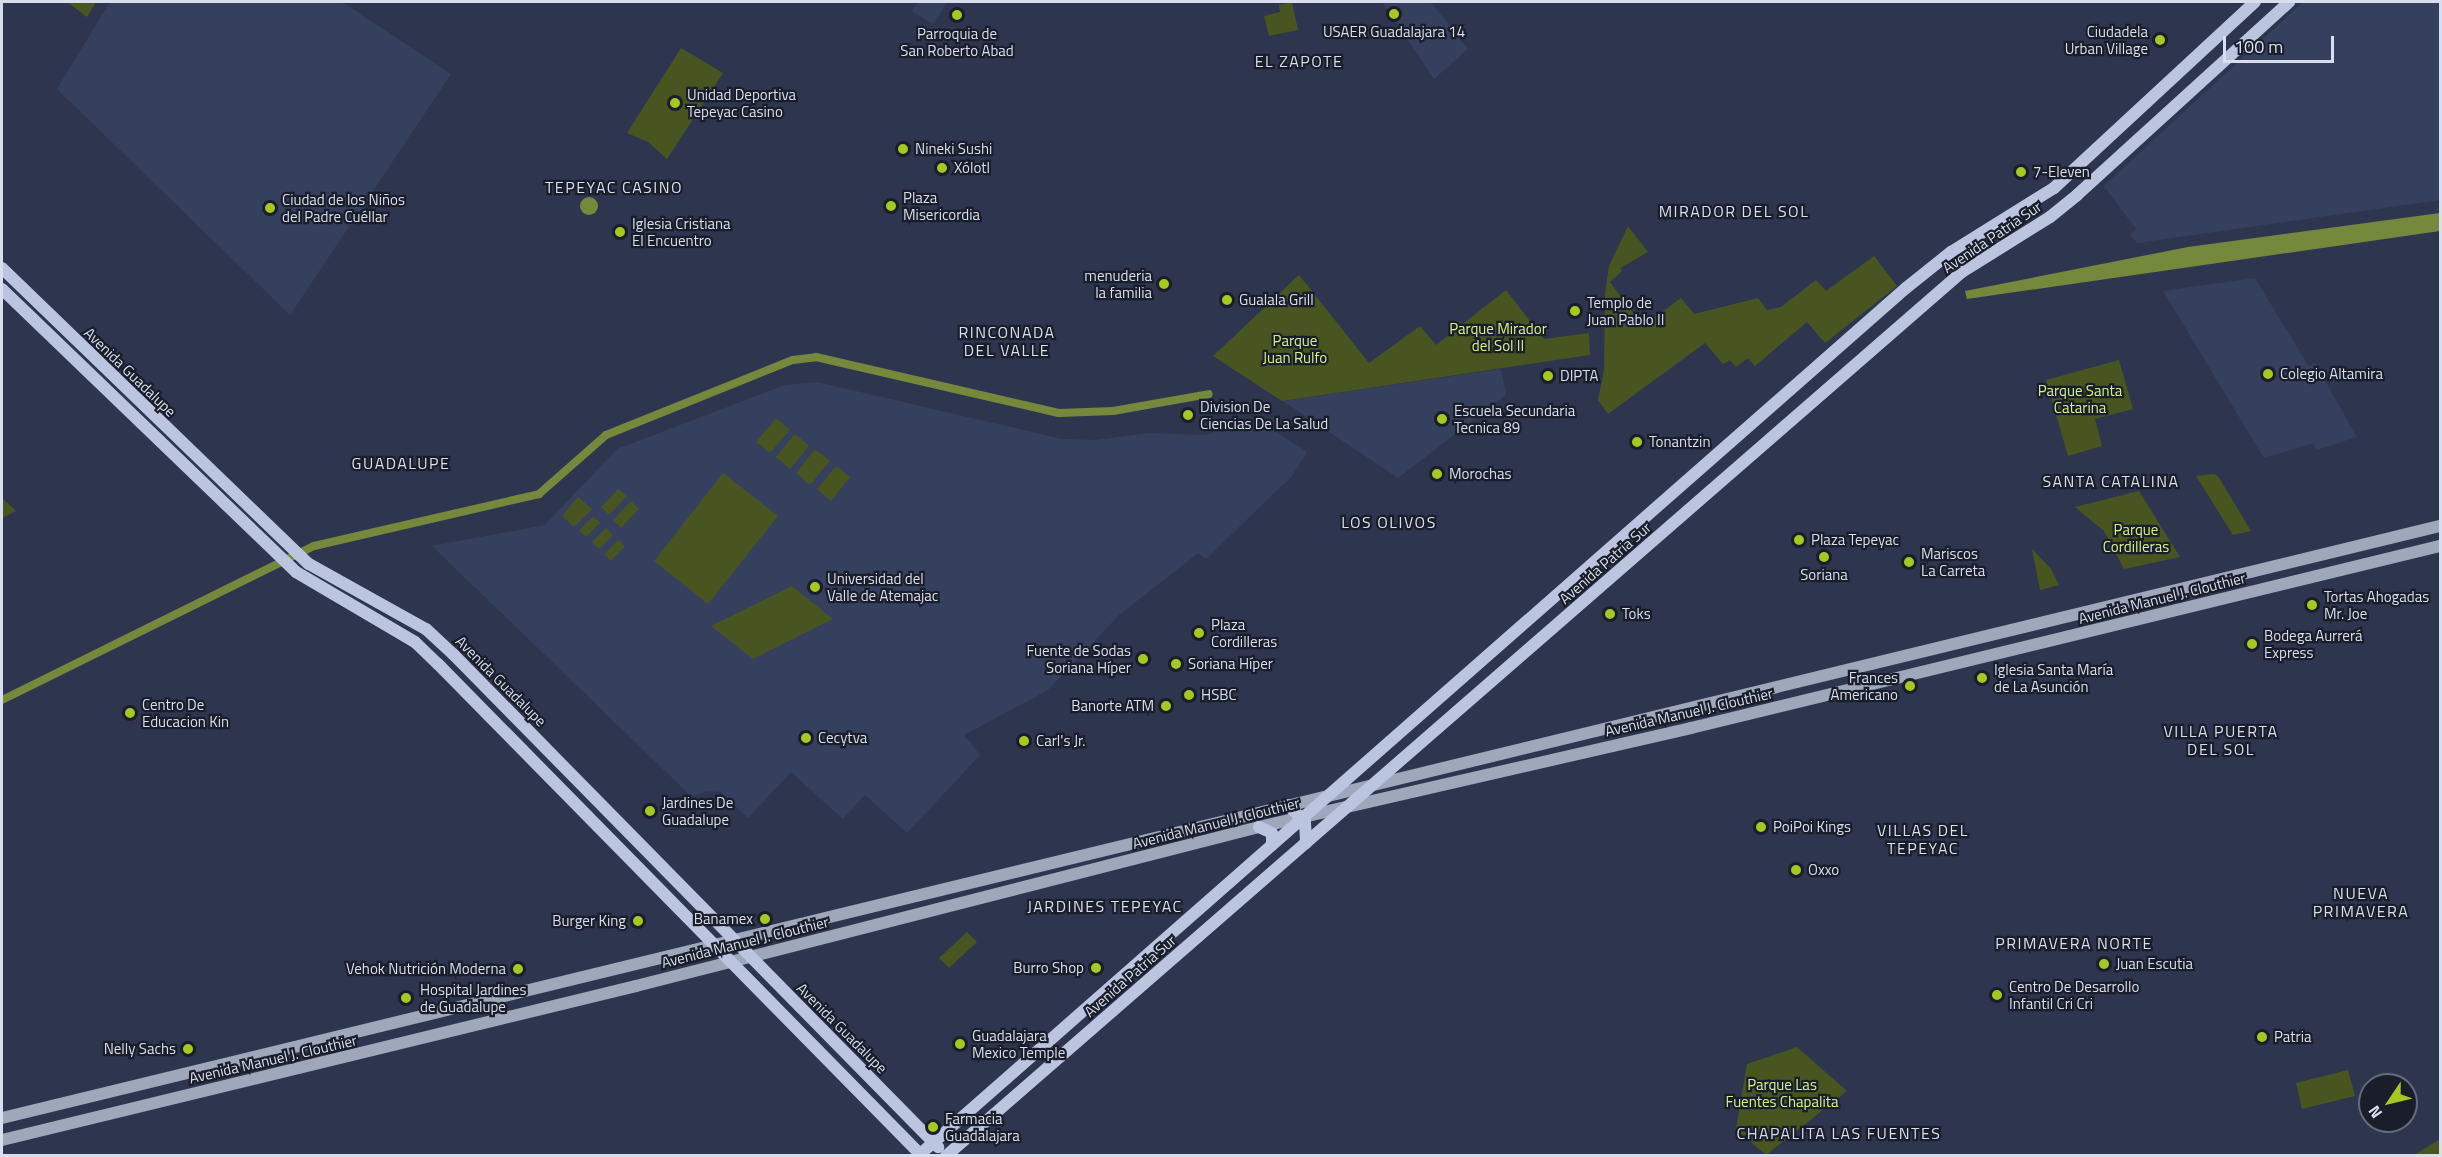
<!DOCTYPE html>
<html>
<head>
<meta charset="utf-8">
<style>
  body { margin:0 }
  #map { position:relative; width:2442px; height:1157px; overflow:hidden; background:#2e364f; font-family:"Titillium Web",sans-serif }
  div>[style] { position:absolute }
  .built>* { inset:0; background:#35405f }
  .green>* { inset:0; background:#485521 }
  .water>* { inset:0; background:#75893c }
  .round { border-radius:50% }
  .canal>* { height:8px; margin:-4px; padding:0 4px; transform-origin:4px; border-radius:4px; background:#75893c }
  .secondary>* { height:12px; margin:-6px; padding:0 6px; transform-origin:6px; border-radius:6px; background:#9fa7bb }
  .primary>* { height:12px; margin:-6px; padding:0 6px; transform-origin:6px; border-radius:6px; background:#bbc5e0 }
  .dots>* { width:16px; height:16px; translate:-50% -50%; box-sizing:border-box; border:3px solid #1a1e2a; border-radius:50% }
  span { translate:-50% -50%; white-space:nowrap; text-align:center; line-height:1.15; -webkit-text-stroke:4.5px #1a1e2a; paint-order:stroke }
  .poi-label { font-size:15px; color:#d8deee }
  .right { translate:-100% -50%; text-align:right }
  .left { translate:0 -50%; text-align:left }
  .street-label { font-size:15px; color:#d8deee }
  .park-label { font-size:15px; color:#d4f288 }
  .neighbourhood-label { font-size:16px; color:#d8deee; letter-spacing:1.5px }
  .frame { position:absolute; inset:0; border:3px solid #d8deee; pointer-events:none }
  .north { position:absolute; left:2358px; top:1073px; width:60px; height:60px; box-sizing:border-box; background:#1a1e2a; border:2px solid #666b78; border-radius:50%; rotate:235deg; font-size:16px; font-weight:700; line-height:24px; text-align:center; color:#d8deee }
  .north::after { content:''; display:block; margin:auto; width:21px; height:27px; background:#a5c822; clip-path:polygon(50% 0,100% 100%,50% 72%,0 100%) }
  .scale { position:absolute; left:2223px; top:36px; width:111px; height:27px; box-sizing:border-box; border:3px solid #d8deee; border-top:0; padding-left:8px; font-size:18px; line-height:21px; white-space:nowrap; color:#d8deee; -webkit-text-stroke:4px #1a1e2a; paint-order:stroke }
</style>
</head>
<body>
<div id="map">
  <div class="built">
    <i style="clip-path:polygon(110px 2px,342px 2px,451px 74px,290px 315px,57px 89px)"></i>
    <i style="clip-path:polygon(918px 2px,947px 2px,933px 24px,912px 11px)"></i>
    <i style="clip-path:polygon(1382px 2px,1431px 2px,1468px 49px,1434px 79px)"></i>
    <i style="clip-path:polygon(2303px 2px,2440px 2px,2440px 200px,2137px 243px,2130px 234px,2136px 229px,2104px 186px)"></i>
    <i style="clip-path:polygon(2255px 278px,2309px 367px,2315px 363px,2357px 437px,2316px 450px,2314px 443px,2264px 458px,2163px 291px)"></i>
    <i style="clip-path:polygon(1501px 369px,1506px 395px,1398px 478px,1283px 401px)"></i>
    <i style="clip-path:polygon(817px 382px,1062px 439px,1096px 440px,1149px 433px,1205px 435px,1250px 421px,1264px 424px,1307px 452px,1292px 476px,1206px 559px,1198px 553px,1119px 615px,1048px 690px,964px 735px,980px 755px,907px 833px,865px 795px,843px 819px,791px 772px,748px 818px,721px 792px,707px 791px,692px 797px,432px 546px,545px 525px,617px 449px,785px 385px)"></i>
  </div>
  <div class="green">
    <i style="clip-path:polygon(67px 2px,96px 2px,87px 17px)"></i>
    <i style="clip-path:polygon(1292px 2px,1298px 30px,1269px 36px,1264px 16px,1280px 12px,1279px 5px)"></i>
    <i style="clip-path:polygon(681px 48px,723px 73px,667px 159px,648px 142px,627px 133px)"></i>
    <i style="clip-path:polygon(1628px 226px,1648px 252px,1620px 268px,1622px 271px,1610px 282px,1643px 326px,1681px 298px,1694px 314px,1758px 298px,1767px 310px,1781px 307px,1816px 280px,1826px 291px,1874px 256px,1897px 286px,1825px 343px,1807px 322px,1755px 366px,1748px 358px,1736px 367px,1730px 360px,1723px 364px,1705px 343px,1608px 414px,1598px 400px,1604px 370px,1605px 293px,1609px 266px)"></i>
    <i style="clip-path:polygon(1299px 275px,1369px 363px,1420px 326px,1436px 345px,1506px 290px,1544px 339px,1589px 333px,1590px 355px,1282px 401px,1213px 356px)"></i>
    <i style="clip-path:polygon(2119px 360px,2133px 409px,2095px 419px,2102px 446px,2068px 456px,2046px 380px)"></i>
    <i style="clip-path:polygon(776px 418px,790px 430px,770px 453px,756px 442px)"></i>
    <i style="clip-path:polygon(795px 434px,809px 446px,790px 469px,776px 457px)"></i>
    <i style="clip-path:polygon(815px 449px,830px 461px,810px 485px,796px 473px)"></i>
    <i style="clip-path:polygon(836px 466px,850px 477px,831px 501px,817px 489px)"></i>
    <i style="clip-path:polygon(723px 473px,778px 516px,708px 604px,654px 561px)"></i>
    <i style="clip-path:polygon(2214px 474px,2218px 476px,2251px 531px,2233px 535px,2196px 476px)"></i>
    <i style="clip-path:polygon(618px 489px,627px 496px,609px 515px,601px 507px)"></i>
    <i style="clip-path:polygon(2139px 491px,2180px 557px,2124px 569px,2104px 531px,2075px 507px)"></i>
    <i style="clip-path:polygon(578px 497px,592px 509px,574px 527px,562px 516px)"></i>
    <i style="clip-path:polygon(2px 498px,16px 511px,2px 518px)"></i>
    <i style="clip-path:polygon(631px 501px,639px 509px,621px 528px,613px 520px)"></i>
    <i style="clip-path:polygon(593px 516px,600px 523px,586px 537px,579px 530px)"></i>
    <i style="clip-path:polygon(606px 528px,613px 535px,599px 549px,592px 542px)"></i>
    <i style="clip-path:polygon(618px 540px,625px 546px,611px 561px,604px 554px)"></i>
    <i style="clip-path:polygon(2032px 549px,2051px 569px,2059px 585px,2040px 590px)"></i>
    <i style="clip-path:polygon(792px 586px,833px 619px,753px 659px,711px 626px)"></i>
    <i style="clip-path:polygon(967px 932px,977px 942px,949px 968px,939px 958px)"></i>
    <i style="clip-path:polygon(1797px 1047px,1847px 1091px,1766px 1155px,1736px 1129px,1747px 1064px)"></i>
    <i style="clip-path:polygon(2348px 1070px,2355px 1096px,2302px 1109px,2296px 1083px)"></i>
    <i style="clip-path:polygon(2440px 1139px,2440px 1155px,2414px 1155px)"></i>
  </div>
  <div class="water">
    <i class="round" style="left:580px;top:197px;width:18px;height:18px"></i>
    <i style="clip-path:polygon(2440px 213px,2440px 231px,1967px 299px,1965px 291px,2188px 247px)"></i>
  </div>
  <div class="canal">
    <i style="left:2px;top:700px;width:348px;rotate:-26.3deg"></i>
    <i style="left:314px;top:546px;width:231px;rotate:-13deg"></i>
    <i style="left:539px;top:494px;width:89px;rotate:-41.4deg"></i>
    <i style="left:606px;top:435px;width:201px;rotate:-21.9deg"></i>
    <i style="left:793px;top:360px;width:23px;rotate:-7deg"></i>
    <i style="left:816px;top:357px;width:249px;rotate:13deg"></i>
    <i style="left:1059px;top:413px;width:54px;rotate:-2.1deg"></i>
    <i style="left:1113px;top:411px;width:97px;rotate:-10deg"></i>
  </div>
  <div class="secondary">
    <i style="left:2px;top:1118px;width:2509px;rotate:-13.65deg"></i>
    <i style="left:2px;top:1140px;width:652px;rotate:-13.65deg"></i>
    <i style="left:636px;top:986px;width:643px;rotate:-14.32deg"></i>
    <i style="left:1259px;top:827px;width:443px;rotate:-12.9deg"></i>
    <i style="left:1691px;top:728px;width:771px;rotate:-13.66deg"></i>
  </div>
  <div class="primary">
    <i style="left:2px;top:268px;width:426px;rotate:44deg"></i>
    <i style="left:309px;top:564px;width:134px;rotate:29.1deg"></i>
    <i style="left:426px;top:629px;width:37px;rotate:43deg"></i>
    <i style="left:453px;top:654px;width:692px;rotate:45.47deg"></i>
    <i style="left:2px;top:289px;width:408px;rotate:43.9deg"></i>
    <i style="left:296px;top:572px;width:138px;rotate:30.5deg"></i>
    <i style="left:415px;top:642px;width:32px;rotate:44deg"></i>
    <i style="left:438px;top:664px;width:690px;rotate:45.47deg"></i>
    <i style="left:1288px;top:805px;width:24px;rotate:45deg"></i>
    <i style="left:1305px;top:822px;width:21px;rotate:87deg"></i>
    <i style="left:1259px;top:827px;width:14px;rotate:25deg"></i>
    <i style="left:1272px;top:833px;width:12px;rotate:90deg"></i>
    <i style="left:918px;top:1156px;width:1315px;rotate:-41.3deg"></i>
    <i style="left:1906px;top:288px;width:58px;rotate:-38.7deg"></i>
    <i style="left:1951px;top:252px;width:121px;rotate:-31.9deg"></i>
    <i style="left:2054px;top:188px;width:274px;rotate:-42.8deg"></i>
    <i style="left:946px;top:1156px;width:1347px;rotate:-41.03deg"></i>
    <i style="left:1962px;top:272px;width:104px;rotate:-32deg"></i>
    <i style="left:2050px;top:217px;width:35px;rotate:-39deg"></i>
    <i style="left:2077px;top:195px;width:287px;rotate:-42.3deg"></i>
  </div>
  <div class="dots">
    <i style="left:1394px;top:14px;background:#a5c822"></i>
    <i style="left:957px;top:15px;background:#a5c822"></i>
    <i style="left:2160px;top:40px;background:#a5c822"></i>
    <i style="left:675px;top:103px;background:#a5c822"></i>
    <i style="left:903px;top:149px;background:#a5c822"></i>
    <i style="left:942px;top:168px;background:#a5c822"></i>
    <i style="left:2021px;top:172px;background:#a5c822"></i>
    <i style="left:891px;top:206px;background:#a5c822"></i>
    <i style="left:270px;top:208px;background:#a5c822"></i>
    <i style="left:620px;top:232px;background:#a5c822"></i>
    <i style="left:1164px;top:284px;background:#a5c822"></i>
    <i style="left:1227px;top:300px;background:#a5c822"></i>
    <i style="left:1575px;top:311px;background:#a5c822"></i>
    <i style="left:2268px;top:374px;background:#a5c822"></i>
    <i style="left:1548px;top:376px;background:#a5c822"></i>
    <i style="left:1188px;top:415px;background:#a5c822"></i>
    <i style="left:1442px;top:419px;background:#a5c822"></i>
    <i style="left:1637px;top:442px;background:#a5c822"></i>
    <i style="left:1437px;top:474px;background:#a5c822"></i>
    <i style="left:1799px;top:540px;background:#a5c822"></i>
    <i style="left:1824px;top:557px;background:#a5c822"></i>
    <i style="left:1909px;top:562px;background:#a5c822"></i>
    <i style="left:815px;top:587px;background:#a5c822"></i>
    <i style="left:2312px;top:605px;background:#a5c822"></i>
    <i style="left:1610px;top:614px;background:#a5c822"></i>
    <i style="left:1199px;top:633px;background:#a5c822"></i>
    <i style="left:2252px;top:644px;background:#a5c822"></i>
    <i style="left:1143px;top:659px;background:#a5c822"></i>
    <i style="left:1176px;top:664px;background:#a5c822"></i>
    <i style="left:1982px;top:678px;background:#a5c822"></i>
    <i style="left:1910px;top:686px;background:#a5c822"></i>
    <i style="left:1189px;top:695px;background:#a5c822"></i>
    <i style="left:1166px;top:706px;background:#a5c822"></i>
    <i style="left:130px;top:713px;background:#a5c822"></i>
    <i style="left:806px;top:738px;background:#a5c822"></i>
    <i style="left:1024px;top:741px;background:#a5c822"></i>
    <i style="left:650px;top:811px;background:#a5c822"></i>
    <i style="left:1761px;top:827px;background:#a5c822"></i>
    <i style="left:1796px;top:870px;background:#a5c822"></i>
    <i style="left:765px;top:919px;background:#a5c822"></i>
    <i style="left:638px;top:921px;background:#a5c822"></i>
    <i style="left:2104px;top:964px;background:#a5c822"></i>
    <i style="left:1096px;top:968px;background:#a5c822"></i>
    <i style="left:518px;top:969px;background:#a5c822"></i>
    <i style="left:1997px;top:995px;background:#a5c822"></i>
    <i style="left:406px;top:998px;background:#a5c822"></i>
    <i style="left:2262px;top:1037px;background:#a5c822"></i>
    <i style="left:960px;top:1044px;background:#a5c822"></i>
    <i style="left:188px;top:1049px;background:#a5c822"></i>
    <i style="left:933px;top:1127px;background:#a5c822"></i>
  </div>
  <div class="poi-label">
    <span class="right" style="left:2148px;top:40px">Ciudadela<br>Urban Village</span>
    <span style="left:1394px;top:32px">USAER Guadalajara 14</span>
    <span style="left:957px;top:42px">Parroquia de<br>San Roberto Abad</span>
    <span class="left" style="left:687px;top:103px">Unidad Deportiva<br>Tepeyac Casino</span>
    <span class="left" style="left:915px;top:149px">Nineki Sushi</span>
    <span class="left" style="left:954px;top:168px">Xólotl</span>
    <span class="left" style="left:2033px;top:172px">7-Eleven</span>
    <span class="left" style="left:903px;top:206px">Plaza<br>Misericordia</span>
    <span class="left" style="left:282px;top:208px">Ciudad de los Niños<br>del Padre Cuéllar</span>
    <span class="left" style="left:632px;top:232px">Iglesia Cristiana<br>El Encuentro</span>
    <span class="right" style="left:1152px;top:284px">menuderia<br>la familia</span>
    <span class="left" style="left:1239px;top:300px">Gualala Grill</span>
    <span class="left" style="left:1587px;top:311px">Templo de<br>Juan Pablo II</span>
    <span class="left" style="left:2280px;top:374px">Colegio Altamira</span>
    <span class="left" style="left:1560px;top:376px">DIPTA</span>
    <span class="left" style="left:1200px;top:415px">Division De<br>Ciencias De La Salud</span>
    <span class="left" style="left:1454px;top:419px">Escuela Secundaria<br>Tecnica 89</span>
    <span class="left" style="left:1649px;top:442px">Tonantzin</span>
    <span class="left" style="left:1449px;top:474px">Morochas</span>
    <span class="left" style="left:1811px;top:540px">Plaza Tepeyac</span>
    <span class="left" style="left:1921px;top:562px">Mariscos<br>La Carreta</span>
    <span style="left:1824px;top:575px">Soriana</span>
    <span class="left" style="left:827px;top:587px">Universidad del<br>Valle de Atemajac</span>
    <span class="left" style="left:2324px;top:605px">Tortas Ahogadas<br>Mr. Joe</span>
    <span class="left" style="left:1622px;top:614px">Toks</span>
    <span class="left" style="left:1211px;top:633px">Plaza<br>Cordilleras</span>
    <span class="left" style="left:2264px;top:644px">Bodega Aurrerá<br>Express</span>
    <span class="right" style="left:1131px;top:659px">Fuente de Sodas<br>Soriana Híper</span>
    <span class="left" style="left:1188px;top:664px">Soriana Híper</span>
    <span class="left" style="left:1994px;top:678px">Iglesia Santa María<br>de La Asunción</span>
    <span class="right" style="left:1898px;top:686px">Frances<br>Americano</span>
    <span class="left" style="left:1201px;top:695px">HSBC</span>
    <span class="left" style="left:142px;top:713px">Centro De<br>Educacion Kin</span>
    <span class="right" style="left:1154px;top:706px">Banorte ATM</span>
    <span class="left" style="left:818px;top:738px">Cecytva</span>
    <span class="left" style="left:1036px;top:741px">Carl's Jr.</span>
    <span class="left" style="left:662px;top:811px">Jardines De<br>Guadalupe</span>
    <span class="left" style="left:1773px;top:827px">PoiPoi Kings</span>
    <span class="left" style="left:1808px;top:870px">Oxxo</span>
    <span class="right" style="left:753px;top:919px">Banamex</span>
    <span class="right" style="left:626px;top:921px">Burger King</span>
    <span class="left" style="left:2116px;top:964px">Juan Escutia</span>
    <span class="right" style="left:1084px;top:968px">Burro Shop</span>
    <span class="right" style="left:506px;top:969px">Vehok Nutrición Moderna</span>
    <span class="left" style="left:2009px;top:995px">Centro De Desarrollo<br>Infantil Cri Cri</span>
    <span class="left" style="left:420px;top:998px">Hospital Jardines<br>de Guadalupe</span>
    <span class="left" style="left:972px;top:1044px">Guadalajara<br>Mexico Temple</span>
    <span class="left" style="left:2274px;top:1037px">Patria</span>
    <span class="right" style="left:176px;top:1049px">Nelly Sachs</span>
    <span class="left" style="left:945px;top:1127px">Farmacia<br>Guadalajara</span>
  </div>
  <div class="street-label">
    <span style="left:1992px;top:237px;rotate:-34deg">Avenida Patria Sur</span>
    <span style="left:130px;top:372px;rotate:44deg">Avenida Guadalupe</span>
    <span style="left:1605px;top:563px;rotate:-41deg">Avenida Patria Sur</span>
    <span style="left:2162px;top:598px;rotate:-14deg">Avenida Manuel J. Clouthier</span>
    <span style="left:501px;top:681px;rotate:45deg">Avenida Guadalupe</span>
    <span style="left:1689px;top:712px;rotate:-13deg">Avenida Manuel J. Clouthier</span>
    <span style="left:1216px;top:823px;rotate:-14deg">Avenida Manuel J. Clouthier</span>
    <span style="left:745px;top:942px;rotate:-14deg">Avenida Manuel J. Clouthier</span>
    <span style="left:1130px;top:976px;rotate:-41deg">Avenida Patria Sur</span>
    <span style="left:842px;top:1028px;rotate:45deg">Avenida Guadalupe</span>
    <span style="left:273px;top:1059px;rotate:-13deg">Avenida Manuel J. Clouthier</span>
  </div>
  <div class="park-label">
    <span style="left:1498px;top:337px">Parque Mirador<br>del Sol II</span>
    <span style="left:1295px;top:349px">Parque<br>Juan Rulfo</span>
    <span style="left:2080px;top:399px">Parque Santa<br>Catarina</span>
    <span style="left:2136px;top:538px">Parque<br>Cordilleras</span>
    <span style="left:1782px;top:1093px">Parque Las<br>Fuentes Chapalita</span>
  </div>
  <div class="neighbourhood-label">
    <span style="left:1299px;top:61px">EL ZAPOTE</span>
    <span style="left:614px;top:187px">TEPEYAC CASINO</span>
    <span style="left:1734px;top:211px">MIRADOR DEL SOL</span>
    <span style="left:1007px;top:341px">RINCONADA<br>DEL VALLE</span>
    <span style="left:401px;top:463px">GUADALUPE</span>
    <span style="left:2111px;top:481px">SANTA CATALINA</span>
    <span style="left:1389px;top:522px">LOS OLIVOS</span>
    <span style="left:2221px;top:740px">VILLA PUERTA<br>DEL SOL</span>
    <span style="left:1923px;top:839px">VILLAS DEL<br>TEPEYAC</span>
    <span style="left:2361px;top:902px">NUEVA<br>PRIMAVERA</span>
    <span style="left:1105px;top:906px">JARDINES TEPEYAC</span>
    <span style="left:2074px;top:943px">PRIMAVERA NORTE</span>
    <span style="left:1839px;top:1133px">CHAPALITA LAS FUENTES</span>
  </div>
  <div class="frame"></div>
  <div class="north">N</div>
  <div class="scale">100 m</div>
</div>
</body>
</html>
